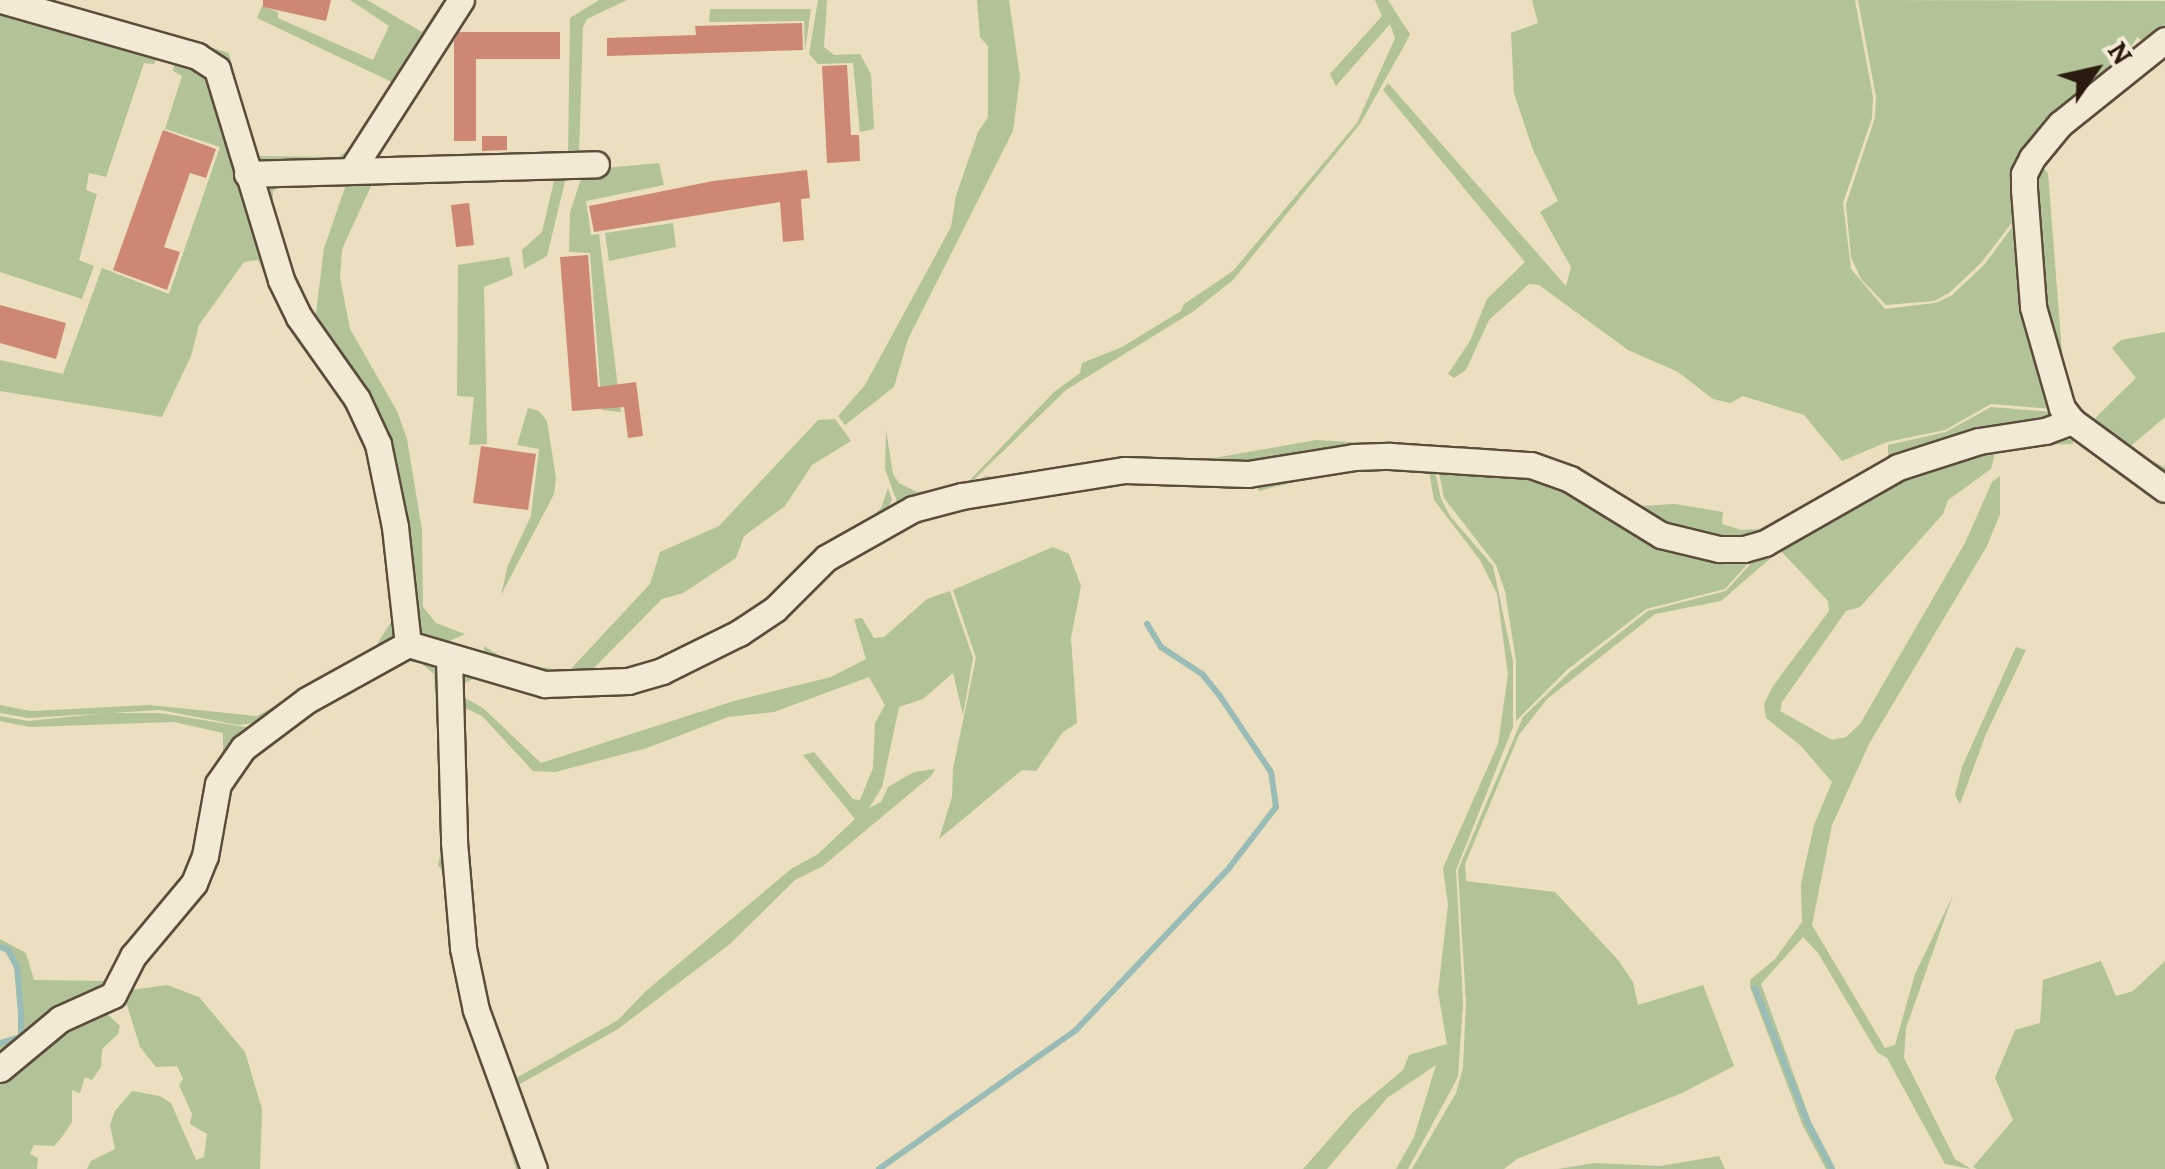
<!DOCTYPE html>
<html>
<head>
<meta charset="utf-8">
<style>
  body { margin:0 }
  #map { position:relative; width:2165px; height:1169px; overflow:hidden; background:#ebdfbf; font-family:Alegreya,serif }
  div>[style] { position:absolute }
  .green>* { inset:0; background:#b1c397 }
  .stream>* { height:6px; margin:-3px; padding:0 3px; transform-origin:3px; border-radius:3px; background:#99bcb7 }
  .building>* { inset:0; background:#ce8773 }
  .roads { filter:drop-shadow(2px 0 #5b4c3b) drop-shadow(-2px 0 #5b4c3b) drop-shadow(0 2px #5b4c3b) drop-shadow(0 -2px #5b4c3b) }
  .street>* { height:25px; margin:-12.5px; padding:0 12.5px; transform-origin:12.5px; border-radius:12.5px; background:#f2ead5 }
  span { translate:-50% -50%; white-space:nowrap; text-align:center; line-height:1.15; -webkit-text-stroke:9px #f2ead5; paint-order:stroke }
  .north { position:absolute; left:2045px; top:20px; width:100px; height:100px; -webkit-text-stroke:8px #f2ead5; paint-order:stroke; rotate:56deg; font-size:28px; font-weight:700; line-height:40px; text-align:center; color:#2b1b0f }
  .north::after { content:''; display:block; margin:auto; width:35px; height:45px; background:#2b1b0f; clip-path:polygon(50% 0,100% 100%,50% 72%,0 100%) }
</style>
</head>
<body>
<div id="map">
  <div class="green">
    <i style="clip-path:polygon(350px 0,367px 0,422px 32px,444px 0,455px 0,353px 158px,258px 167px,244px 155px,225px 58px,118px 23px,119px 19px,229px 53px,253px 152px,258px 156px,338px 157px,349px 150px,396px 84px,257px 18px,262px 6px,278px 12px,278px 18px,373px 60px,389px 26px)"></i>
    <i style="clip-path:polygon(599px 0,627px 0,587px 19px,583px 27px,579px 155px,568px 155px,570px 18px)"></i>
    <i style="clip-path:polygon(818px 0,827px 0,824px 47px,834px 55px,860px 54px,871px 74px,874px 129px,860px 132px,853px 63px,818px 64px,809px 54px)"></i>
    <i style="clip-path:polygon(977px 0,1009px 0,1020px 77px,1013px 131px,908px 339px,894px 387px,845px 425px,838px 416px,865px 385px,951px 227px,956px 196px,978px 132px,988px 117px,988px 46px,980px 37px)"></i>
    <i style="clip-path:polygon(1375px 0,1388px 0,1402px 22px,1410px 34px,1404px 46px,1360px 124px,1233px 280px,1194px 311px,1066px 390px,961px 492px,900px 510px,885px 469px,886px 430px,893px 474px,899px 483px,917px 492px,957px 486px,970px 480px,1054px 392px,1080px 373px,1082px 363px,1122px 347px,1181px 311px,1184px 304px,1233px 271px,1357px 123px,1395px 38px,1390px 24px,1336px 86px,1330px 74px,1382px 16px)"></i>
    <i style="clip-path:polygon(1532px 0,1855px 0,1873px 97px,1872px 118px,1843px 203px,1851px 269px,1885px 309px,1935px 303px,1951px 296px,1984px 265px,2016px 222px,2053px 409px,1991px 404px,1945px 430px,1887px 442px,1842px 461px,1804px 415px,1743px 396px,1730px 403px,1713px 399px,1678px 372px,1628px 350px,1539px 285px,1529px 284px,1489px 320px,1466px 370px,1454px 378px,1448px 374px,1470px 341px,1487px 299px,1525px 262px,1383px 90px,1388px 83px,1566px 286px,1571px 267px,1540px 212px,1558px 201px,1533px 150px,1514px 93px,1511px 33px,1538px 23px)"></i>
    <i style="clip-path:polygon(1858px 0,2165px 1px,2165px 30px,2147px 44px,2137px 37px,2118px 69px,2064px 113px,2020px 212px,1981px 263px,1949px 293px,1934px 301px,1886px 305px,1861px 279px,1851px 257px,1846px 204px,1875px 118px,1876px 97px)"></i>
    <i style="clip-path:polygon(0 9px,153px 54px,156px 60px,154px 64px,144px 63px,106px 177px,89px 173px,86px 190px,97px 194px,79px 260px,94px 266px,82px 299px,0 272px)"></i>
    <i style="clip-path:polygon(710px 9px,811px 9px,805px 51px,804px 21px,709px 22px)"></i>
    <i style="clip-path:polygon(175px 60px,208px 74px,251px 212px,375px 453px,396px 630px,389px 642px,263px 722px,238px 725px,160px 710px,28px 718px,0 713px,0 705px,31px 711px,149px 705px,257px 716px,372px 652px,395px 616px,376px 471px,348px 414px,274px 296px,258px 260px,244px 262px,199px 325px,191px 356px,162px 417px,0 391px,0 360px,63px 374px,102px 268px,169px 294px,220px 147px,165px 129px,182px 76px,173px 71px)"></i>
    <i style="clip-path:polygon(2099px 99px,2038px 163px,2048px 173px,2064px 378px,2076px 413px,2089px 424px,2136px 378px,2112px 348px,2121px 340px,2165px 332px,2165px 417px,2126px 450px,2165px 467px,2165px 483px,2077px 417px,2051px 360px,2029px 171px)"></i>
    <i style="clip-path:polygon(659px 163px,664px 185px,586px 201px,591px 235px,599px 234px,621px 412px,602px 410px,590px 253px,569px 252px,570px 212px,584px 170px)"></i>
    <i style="clip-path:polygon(evenodd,559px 171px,567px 173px,547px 256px,524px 269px,522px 250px,542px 232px,555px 177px,372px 184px,342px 249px,340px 278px,350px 329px,397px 411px,407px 439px,422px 530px,423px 607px,436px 623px,465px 634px,438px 646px,420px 632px,410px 614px,396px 494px,375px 423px,305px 319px,284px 268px,265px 195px,271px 185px,286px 179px,559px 171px,286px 183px,346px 185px,324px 248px,315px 321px,272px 218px,273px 191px,286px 183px)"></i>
    <i style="clip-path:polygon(673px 223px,676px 247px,609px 261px,605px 233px)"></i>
    <i style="clip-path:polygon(509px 257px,513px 275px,484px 287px,487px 444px,469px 445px,474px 397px,457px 396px,458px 265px)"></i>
    <i style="clip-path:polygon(1991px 407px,2053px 412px,2049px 419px,1996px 432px,1784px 527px,1723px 545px,1621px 507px,1675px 504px,1723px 512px,1722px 524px,1741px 530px,1760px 529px,1883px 460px,1888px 456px,1888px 445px,1946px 432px)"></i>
    <i style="clip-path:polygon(528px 408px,539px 411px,547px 421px,556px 478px,554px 494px,501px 595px,508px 565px,531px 516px,539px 449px,517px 445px)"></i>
    <i style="clip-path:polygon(835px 419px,851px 441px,812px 465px,785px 506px,744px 536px,736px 558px,683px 593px,662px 599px,588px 674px,651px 663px,741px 619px,832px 542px,872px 517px,881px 508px,888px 488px,892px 500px,883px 518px,828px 552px,756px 616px,666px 665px,613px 679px,550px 678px,484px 664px,484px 646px,509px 661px,568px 672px,650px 584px,660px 552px,719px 526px,818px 420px)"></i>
    <i style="clip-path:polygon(2013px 439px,2073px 440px,2073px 444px,1997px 446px,1991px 469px,1948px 500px,1943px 514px,1860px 607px,1846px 611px,1782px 702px,1780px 711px,1832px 740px,1846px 737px,1860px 724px,1965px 543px,1992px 482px,2000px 476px,2000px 514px,1987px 546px,1869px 744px,1832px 825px,1812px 925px,1885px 1048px,1895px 1045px,1915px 974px,1953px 895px,1906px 1028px,1904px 1058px,1955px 1159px,1971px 1169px,1945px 1164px,1887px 1058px,1877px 1052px,1818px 953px,1803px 937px,1761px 984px,1811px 1122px,1836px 1169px,1809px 1123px,1789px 1066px,1754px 989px,1806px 1124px,1830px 1169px,1826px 1169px,1803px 1126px,1750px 987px,1750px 980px,1775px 959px,1802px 922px,1801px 884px,1814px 825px,1832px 782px,1801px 746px,1766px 718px,1764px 704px,1773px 686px,1829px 611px,1828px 601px,1780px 550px,1721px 601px,1655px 614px,1547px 699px,1519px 735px,1465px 864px,1466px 881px,1555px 892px,1618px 960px,1633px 982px,1638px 1005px,1703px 985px,1734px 1066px,1682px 1093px,1517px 1159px,1504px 1169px,1412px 1169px,1456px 1093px,1463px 1068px,1466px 1002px,1458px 870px,1523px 717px,1570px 672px,1648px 611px,1726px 591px,1764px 549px,1872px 485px,1982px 443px)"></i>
    <i style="clip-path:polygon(1316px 440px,1540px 453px,1574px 465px,1633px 503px,1501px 459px,969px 492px,985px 476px,1002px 478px,1112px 458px,1203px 460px)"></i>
    <i style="clip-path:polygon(1347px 462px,1434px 466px,1441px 499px,1450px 516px,1493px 566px,1513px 661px,1513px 727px,1456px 870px,1463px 1002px,1458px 1077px,1408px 1169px,1396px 1169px,1414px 1137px,1436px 1065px,1387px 1098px,1327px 1169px,1303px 1169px,1353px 1112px,1403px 1070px,1409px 1055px,1447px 1044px,1438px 992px,1448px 905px,1443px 868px,1498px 744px,1508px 674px,1497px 594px,1480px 560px,1434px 500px,1429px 471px,1356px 466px,1259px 491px,1255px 482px,1122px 479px,941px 508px,927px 513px,924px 519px,919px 512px,943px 504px,1122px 475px,1248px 478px)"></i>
    <i style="clip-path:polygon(1438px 467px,1506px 467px,1584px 492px,1752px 559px,1725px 589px,1646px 609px,1568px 669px,1516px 721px,1516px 661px,1505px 591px,1496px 565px,1444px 498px)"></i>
    <i style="clip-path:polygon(evenodd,914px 514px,923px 524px,909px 521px,836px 559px,774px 620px,737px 645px,666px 678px,613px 693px,560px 697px,477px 677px,460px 685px,458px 694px,483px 708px,541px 763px,734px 701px,831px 677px,866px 659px,854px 619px,862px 618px,874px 638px,884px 637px,927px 599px,950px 591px,973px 658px,963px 715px,953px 673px,923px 699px,899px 707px,882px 787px,869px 808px,881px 802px,888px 787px,914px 772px,935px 769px,931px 776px,823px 866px,795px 880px,730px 944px,618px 1029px,513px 1088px,534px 1149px,546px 1169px,540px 1169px,479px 1001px,467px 955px,455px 770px,456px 681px,473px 672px,568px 692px,637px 683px,680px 669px,761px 624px,838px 555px,914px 514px,869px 677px,885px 705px,875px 723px,873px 768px,860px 800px,853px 799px,814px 752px,803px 755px,855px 819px,818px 854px,791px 869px,646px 991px,618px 1020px,511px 1081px,474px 968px,457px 704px,482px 716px,533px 771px,555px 772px,647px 748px,728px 717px,774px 712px,869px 677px)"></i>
    <i style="clip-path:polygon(1053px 547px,1069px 554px,1081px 586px,1071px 638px,1077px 723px,1063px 732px,1036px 771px,1022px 770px,939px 839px,952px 797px,953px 769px,976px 658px,953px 590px)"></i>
    <i style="clip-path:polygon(2016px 647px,2026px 650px,1986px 734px,1960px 804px,1955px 795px,1962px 767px)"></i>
    <i style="clip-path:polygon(402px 659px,431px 662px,442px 681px,454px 899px,467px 991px,526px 1169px,516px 1169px,460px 987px,447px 880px,438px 865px,443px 841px,434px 674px,422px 664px,407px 661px,354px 680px,271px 733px,245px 758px,221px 803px,210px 874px,193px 902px,152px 943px,133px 978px,131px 990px,167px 985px,199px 997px,245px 1052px,262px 1109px,260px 1169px,87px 1169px,91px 1161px,115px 1149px,110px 1125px,115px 1111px,132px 1091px,160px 1096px,171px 1103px,196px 1160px,204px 1157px,207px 1134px,190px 1124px,192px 1114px,179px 1085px,183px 1079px,177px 1066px,156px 1067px,140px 1047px,122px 989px,129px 971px,154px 933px,198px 886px,208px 862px,217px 803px,235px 766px,270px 732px,320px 698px,380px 665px)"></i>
    <i style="clip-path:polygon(107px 713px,160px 713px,258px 729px,237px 750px,202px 855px,112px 988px,12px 1047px,0 1049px,0 1045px,22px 1038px,23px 1014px,19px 967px,9px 949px,0 945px,0 939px,26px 953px,34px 980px,108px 981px,194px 865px,223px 752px,223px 733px,174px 722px,30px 727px,0 721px,0 716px,28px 721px)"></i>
    <i style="clip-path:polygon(2101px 961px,2116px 996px,2133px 991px,2165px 961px,2165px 1169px,1977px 1169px,1973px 1167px,2013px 1120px,1995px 1078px,2015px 1030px,2040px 1023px,2043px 980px)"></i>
    <i style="clip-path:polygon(105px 1012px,120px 1026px,118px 1034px,102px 1049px,101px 1067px,92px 1080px,85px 1077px,80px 1093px,72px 1090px,72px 1122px,62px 1137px,54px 1146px,34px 1145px,30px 1154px,38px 1158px,37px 1169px,0 1169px,0 1074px,47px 1034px)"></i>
    <i style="clip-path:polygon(1719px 1156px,1725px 1169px,1558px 1169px,1595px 1163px,1660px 1166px)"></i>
  </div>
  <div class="stream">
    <i style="left:0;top:947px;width:9px;rotate:21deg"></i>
    <i style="left:8px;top:950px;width:19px;rotate:62deg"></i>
    <i style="left:17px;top:967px;width:47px;rotate:85.1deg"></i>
    <i style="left:21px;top:1014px;width:23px;rotate:90deg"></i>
    <i style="left:21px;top:1037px;width:22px;rotate:164deg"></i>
    <i style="left:1755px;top:988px;width:145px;rotate:68.6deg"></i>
    <i style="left:1808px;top:1123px;width:52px;rotate:62.4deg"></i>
    <i style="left:879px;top:1169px;width:241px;rotate:-35.2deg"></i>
    <i style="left:1076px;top:1030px;width:223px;rotate:-46.6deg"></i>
    <i style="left:1229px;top:868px;width:77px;rotate:-52.4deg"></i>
    <i style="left:1276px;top:807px;width:35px;rotate:-98deg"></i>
    <i style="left:1271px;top:772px;width:92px;rotate:-123.9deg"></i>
    <i style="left:1220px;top:696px;width:28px;rotate:-129deg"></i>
    <i style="left:1202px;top:674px;width:49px;rotate:-146.6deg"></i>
    <i style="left:1161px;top:647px;width:27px;rotate:-121deg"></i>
  </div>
  <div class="building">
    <i style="clip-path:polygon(263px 0,331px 0,326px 21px,263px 7px)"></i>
    <i style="clip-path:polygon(802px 23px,803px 50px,607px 56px,607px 38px,696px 35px,695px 26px)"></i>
    <i style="clip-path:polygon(459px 32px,560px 32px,560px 59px,476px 59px,476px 141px,454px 141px,454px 41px)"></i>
    <i style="clip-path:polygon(847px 65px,851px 135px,859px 135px,860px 161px,827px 163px,822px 66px)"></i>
    <i style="clip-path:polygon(163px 130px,216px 149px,206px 178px,190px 173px,164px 247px,180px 252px,167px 290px,113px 270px)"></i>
    <i style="clip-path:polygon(482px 136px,507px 136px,507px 150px,482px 151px)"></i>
    <i style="clip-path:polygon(807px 170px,810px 198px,801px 199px,804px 240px,783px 242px,780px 202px,594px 232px,589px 206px,713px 181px)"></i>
    <i style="clip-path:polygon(469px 203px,474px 245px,456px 247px,451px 205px)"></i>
    <i style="clip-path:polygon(588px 255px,598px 387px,636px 382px,643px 436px,628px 438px,624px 407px,572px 411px,560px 257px)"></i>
    <i style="clip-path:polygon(0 305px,66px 323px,56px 359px,0 343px)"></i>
    <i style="clip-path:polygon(481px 446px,536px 454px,528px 510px,473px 503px)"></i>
  </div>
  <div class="roads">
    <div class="street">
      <i style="left:1px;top:0;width:204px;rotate:15.9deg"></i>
      <i style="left:197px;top:56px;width:24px;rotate:33deg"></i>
      <i style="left:217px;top:69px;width:220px;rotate:73.1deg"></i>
      <i style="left:281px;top:280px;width:41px;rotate:64.1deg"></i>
      <i style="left:299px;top:317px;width:100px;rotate:54.7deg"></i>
      <i style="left:357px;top:399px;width:50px;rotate:65deg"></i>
      <i style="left:378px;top:444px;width:85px;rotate:78.4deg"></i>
      <i style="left:395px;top:527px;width:118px;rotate:83.7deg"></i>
      <i style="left:2165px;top:40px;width:134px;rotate:141.3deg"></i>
      <i style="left:2060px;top:124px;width:44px;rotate:129.5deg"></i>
      <i style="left:2032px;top:158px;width:18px;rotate:117deg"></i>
      <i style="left:2024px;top:174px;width:15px;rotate:90deg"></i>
      <i style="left:2024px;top:189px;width:118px;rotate:85.6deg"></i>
      <i style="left:2033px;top:307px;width:105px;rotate:74deg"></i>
      <i style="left:2062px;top:408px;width:16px;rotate:52deg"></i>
      <i style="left:2072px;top:421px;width:115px;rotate:36.2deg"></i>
      <i style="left:353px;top:168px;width:200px;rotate:-57.3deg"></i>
      <i style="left:247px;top:174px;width:349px;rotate:-1.6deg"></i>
      <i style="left:449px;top:658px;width:184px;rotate:88.4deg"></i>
      <i style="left:454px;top:842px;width:106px;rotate:85.1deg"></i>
      <i style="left:463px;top:948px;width:63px;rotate:78.2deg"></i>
      <i style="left:476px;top:1010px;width:169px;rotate:70deg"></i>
      <i style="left:0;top:1069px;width:78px;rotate:-39.8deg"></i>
      <i style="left:60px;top:1019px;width:58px;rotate:-24.4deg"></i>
      <i style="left:113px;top:995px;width:44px;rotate:-62.9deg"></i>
      <i style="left:133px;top:956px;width:95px;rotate:-50.1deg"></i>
      <i style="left:194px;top:883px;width:29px;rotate:-68deg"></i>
      <i style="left:205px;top:856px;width:73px;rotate:-79.8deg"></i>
      <i style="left:218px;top:784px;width:44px;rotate:-55.2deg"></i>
      <i style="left:243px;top:748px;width:80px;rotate:-36.9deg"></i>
      <i style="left:307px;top:700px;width:115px;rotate:-29deg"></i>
      <i style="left:408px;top:644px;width:143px;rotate:16.3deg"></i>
      <i style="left:545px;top:684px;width:83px;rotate:-2.1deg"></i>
      <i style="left:628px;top:681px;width:35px;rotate:-16deg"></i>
      <i style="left:662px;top:671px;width:86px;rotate:-26.3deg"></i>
      <i style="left:739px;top:633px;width:43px;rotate:-33.7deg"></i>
      <i style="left:775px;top:609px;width:72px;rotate:-45deg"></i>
      <i style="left:826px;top:558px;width:100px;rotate:-29.4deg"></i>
      <i style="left:913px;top:509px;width:51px;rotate:-14.9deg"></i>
      <i style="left:962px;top:496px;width:165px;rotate:-9.1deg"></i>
      <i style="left:1125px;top:470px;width:123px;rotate:1.9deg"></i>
      <i style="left:1248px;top:474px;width:107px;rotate:-9.1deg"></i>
      <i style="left:1354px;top:457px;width:36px;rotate:-2deg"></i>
      <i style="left:1390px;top:456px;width:141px;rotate:3.7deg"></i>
      <i style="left:1531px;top:465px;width:41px;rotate:19.7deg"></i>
      <i style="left:1570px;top:479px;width:107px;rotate:31.6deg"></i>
      <i style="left:1661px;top:535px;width:60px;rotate:13.6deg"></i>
      <i style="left:1719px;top:549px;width:25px"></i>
      <i style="left:1744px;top:549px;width:22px;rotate:-16deg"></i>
      <i style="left:1765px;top:543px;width:153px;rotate:-29.7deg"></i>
      <i style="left:1898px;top:467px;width:85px;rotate:-17.8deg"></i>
      <i style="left:1979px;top:441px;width:67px;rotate:-8.6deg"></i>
      <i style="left:2045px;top:431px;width:29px;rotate:-20deg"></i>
    </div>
  </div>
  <div class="north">N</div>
</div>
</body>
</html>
